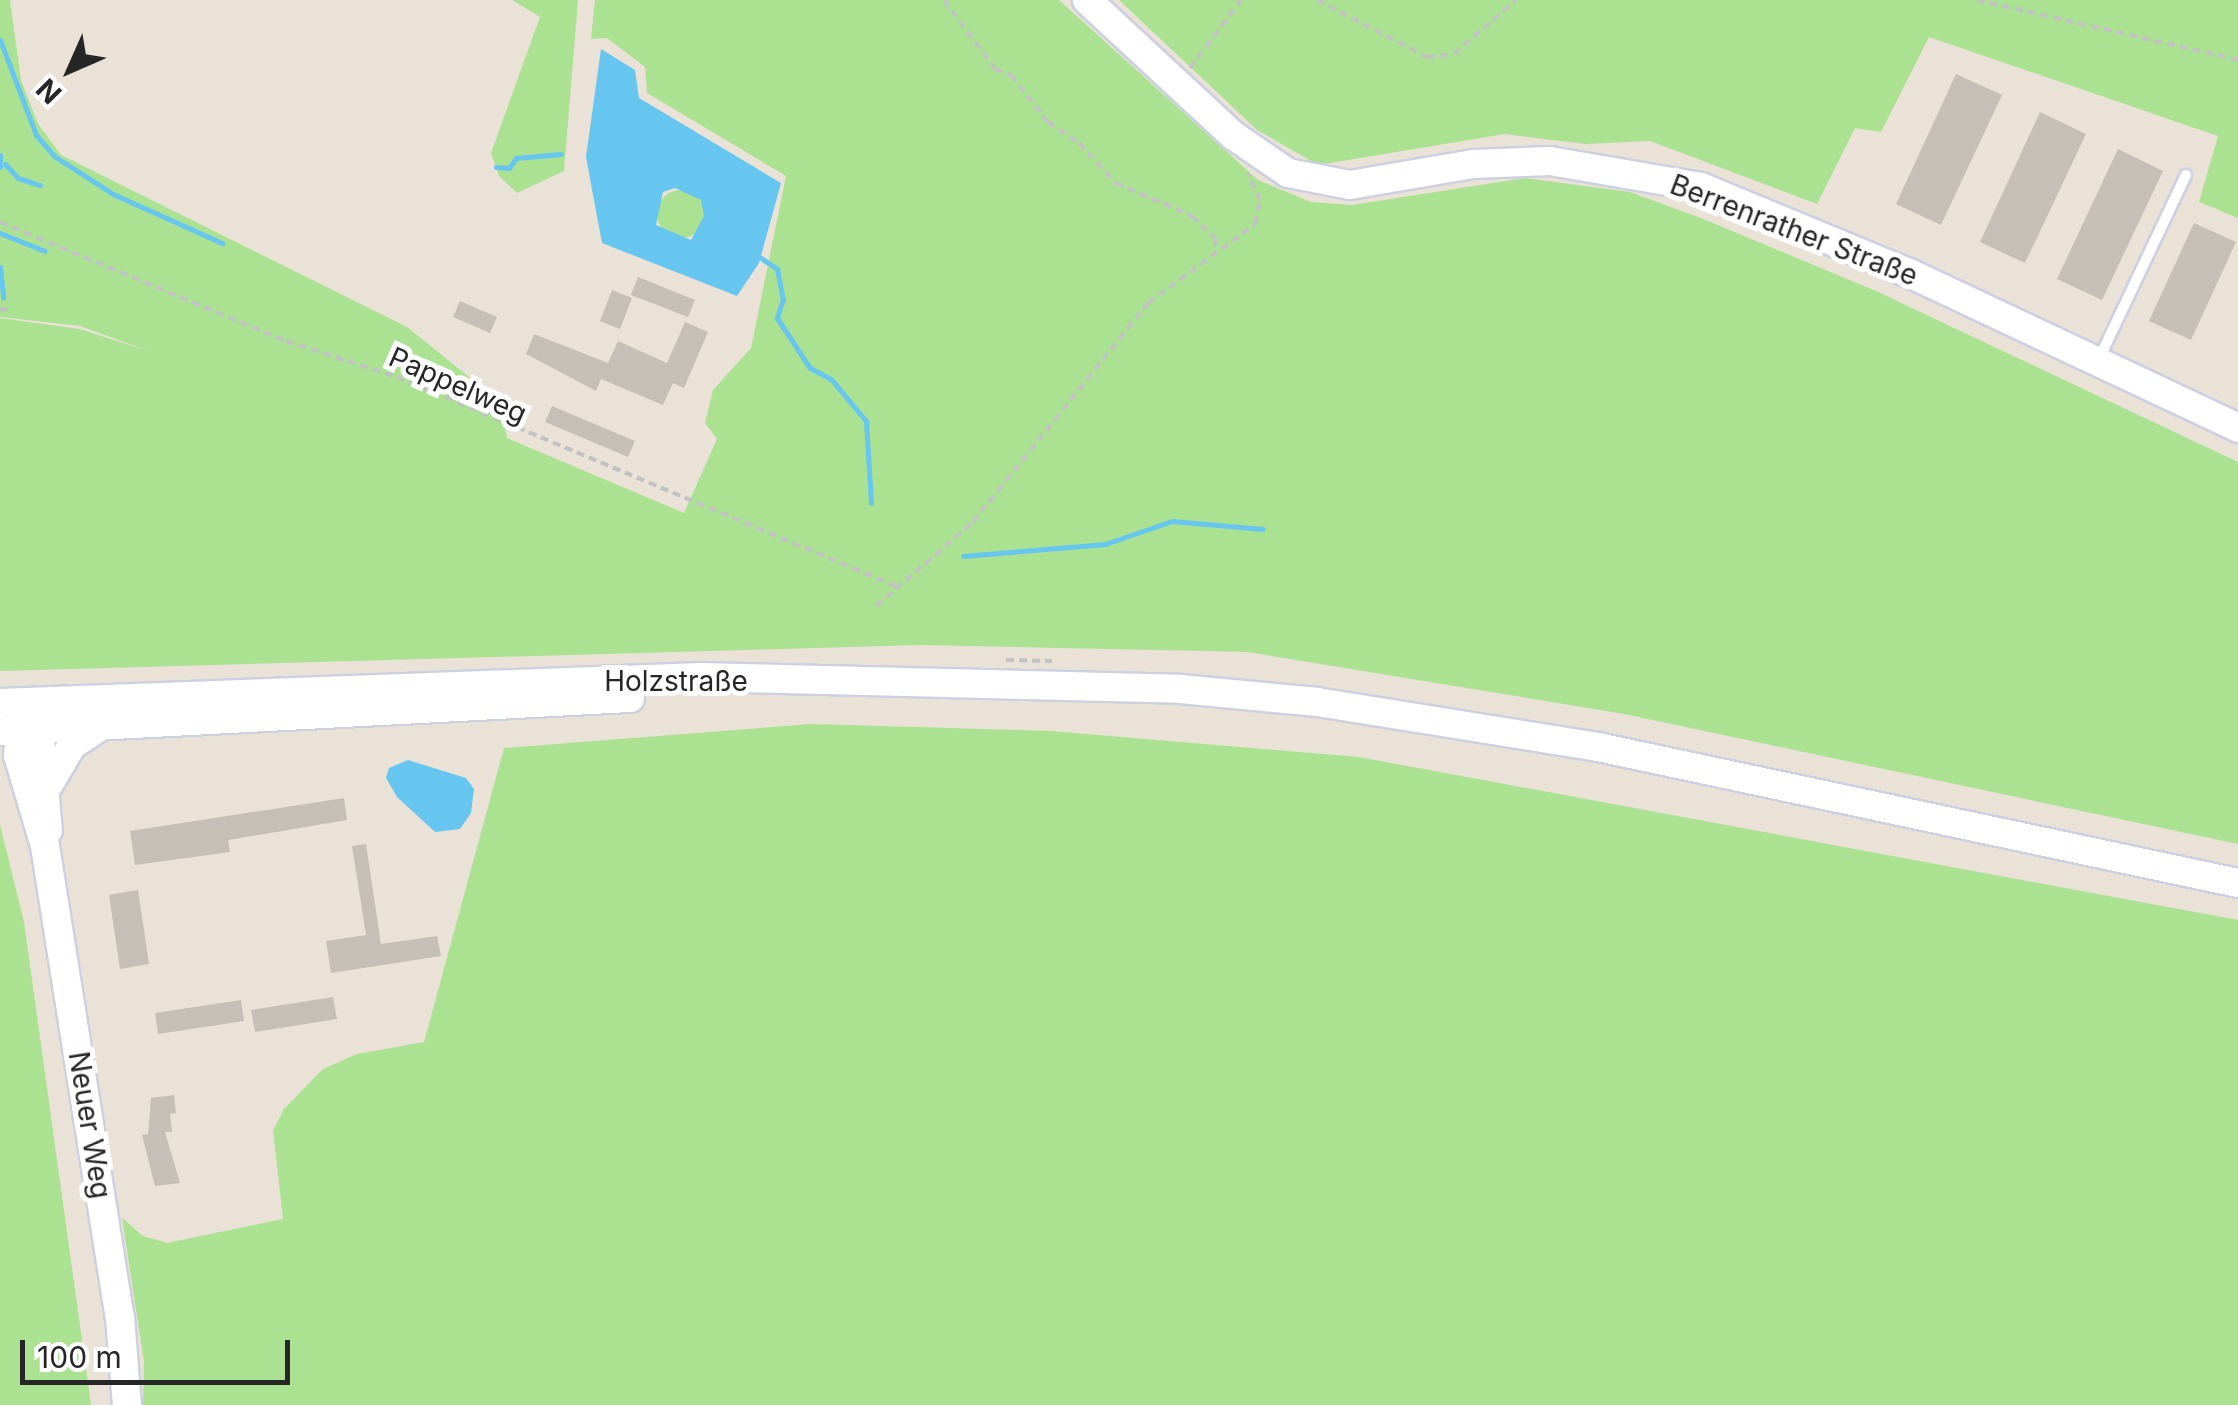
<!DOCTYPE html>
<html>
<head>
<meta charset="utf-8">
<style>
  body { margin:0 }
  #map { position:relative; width:2238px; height:1405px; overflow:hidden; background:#eae2d7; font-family:Inter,sans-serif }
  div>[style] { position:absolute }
  .green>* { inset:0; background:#aae292 }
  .round { border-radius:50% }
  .water>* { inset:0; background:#67c6ef }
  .stream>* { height:5px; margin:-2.5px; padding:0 2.5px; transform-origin:2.5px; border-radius:2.5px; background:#67c6ef }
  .building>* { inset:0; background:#c5bfb7 }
  .path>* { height:4px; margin-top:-2px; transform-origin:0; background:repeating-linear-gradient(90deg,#c2c2c2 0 8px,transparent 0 13px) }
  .roads { filter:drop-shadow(2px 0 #ccd0e0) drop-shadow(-2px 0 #ccd0e0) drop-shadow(0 2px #ccd0e0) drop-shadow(0 -2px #ccd0e0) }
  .lane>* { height:10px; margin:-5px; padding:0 5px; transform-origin:5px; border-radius:5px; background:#fff }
  .secondary>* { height:28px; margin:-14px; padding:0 14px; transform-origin:14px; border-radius:14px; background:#fff }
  span { translate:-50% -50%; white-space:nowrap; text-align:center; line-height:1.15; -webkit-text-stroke:10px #fff; paint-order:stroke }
  .street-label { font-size:28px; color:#262626 }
  .north { position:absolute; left:20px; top:20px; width:100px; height:100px; -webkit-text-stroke:8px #fff; paint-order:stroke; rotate:225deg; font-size:28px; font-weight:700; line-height:40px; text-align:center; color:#262626 }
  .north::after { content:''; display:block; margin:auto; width:35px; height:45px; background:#262626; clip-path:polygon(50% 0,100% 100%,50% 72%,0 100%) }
  .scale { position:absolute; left:20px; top:1340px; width:270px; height:45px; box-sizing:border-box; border:5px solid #262626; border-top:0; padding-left:12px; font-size:30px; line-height:35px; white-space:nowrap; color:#262626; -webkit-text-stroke:8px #fff; paint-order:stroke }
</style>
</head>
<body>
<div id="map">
  <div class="green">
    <i style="clip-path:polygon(0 0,10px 0,21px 80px,38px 124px,61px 155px,407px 327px,500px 402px,507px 438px,684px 513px,717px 439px,705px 423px,713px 390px,751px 348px,786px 176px,647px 93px,645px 67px,607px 38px,591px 39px,595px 0,1059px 0,1258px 180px,1311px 202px,1352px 205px,1525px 178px,1630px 192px,1701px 218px,1876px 291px,2238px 462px,2238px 844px,1624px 714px,1248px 652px,920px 645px,0 671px,0 318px,80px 329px,151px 352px,80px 326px,0 317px)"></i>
    <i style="clip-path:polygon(512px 0,578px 0,564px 171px,517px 193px,499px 176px,491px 153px,540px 17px)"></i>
    <i style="clip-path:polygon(1119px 0,2238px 0,2238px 218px,2199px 202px,2218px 136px,1929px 37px,1881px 132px,1855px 128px,1817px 204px,1650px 141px,1585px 144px,1505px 134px,1318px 165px,1257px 130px)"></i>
    <i class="round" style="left:657px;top:190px;width:48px;height:48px"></i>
    <i style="clip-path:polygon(811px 724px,1051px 731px,1359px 757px,2238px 920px,2238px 1405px,143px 1405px,144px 1362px,122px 1218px,143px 1236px,167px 1243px,283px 1219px,273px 1131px,284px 1109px,323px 1069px,357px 1054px,424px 1042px,504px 748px)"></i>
    <i style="clip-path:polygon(0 825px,24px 922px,91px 1405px,0 1405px)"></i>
  </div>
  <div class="water">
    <i style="clip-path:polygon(evenodd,601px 49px,635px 70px,639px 98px,781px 183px,759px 263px,737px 296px,602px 243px,586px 157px,601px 49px,675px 188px,701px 200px,704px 216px,691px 240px,656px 225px,663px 192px,675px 188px)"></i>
    <i style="clip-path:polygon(408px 760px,466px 778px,474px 789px,471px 813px,460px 829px,435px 832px,397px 797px,386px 778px,389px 768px)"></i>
  </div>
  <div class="stream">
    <i style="left:0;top:40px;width:102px;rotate:69.2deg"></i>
    <i style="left:36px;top:135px;width:28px;rotate:49deg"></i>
    <i style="left:54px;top:156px;width:70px;rotate:32.8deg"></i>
    <i style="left:113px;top:194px;width:120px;rotate:24.2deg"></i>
    <i style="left:0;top:155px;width:12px;rotate:90deg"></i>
    <i style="left:5px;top:164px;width:19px;rotate:47deg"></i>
    <i style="left:18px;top:178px;width:23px;rotate:18deg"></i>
    <i style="left:496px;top:167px;width:13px;rotate:4deg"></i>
    <i style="left:509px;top:168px;width:12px;rotate:-55deg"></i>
    <i style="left:516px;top:158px;width:45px;rotate:-5.1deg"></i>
    <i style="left:0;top:233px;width:48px;rotate:21.8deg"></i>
    <i style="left:755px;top:254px;width:27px;rotate:34deg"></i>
    <i style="left:777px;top:269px;width:31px;rotate:79deg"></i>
    <i style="left:783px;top:299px;width:20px;rotate:108deg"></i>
    <i style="left:777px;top:318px;width:60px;rotate:56.6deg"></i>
    <i style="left:810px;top:368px;width:24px;rotate:28deg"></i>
    <i style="left:831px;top:379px;width:55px;rotate:50.2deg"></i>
    <i style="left:866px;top:421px;width:82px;rotate:86.5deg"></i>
    <i style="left:0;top:267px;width:31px;rotate:84deg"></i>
    <i style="left:963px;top:556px;width:143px;rotate:-4.8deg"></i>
    <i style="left:1105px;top:544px;width:71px;rotate:-18.9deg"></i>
    <i style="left:1172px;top:521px;width:91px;rotate:5deg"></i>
  </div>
  <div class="building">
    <i style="clip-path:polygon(1956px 74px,2002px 95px,1941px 225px,1896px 204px)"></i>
    <i style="clip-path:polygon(2040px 112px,2086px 134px,2025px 263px,1980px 242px)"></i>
    <i style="clip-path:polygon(2118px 149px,2163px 171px,2102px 300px,2057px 279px)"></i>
    <i style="clip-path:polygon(2194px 223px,2236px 242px,2191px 340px,2149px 321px)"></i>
    <i style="clip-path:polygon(638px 277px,695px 300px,688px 317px,631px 295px)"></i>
    <i style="clip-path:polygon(612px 290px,632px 298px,620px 329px,600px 321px)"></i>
    <i style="clip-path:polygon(460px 301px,497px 317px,490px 333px,453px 317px)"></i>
    <i style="clip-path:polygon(685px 322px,708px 332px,684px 388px,673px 383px,663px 405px,601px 379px,596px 391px,526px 354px,534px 334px,608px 363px,618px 341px,667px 363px)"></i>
    <i style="clip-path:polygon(552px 406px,635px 441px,628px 457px,545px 422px)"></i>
    <i style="clip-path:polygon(344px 798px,347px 820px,228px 840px,230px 852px,135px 865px,130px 831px)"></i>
    <i style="clip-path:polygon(366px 844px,381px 944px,437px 936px,441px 956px,331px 973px,326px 941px,366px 935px,352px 846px)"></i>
    <i style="clip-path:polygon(138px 890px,149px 964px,120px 969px,109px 895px)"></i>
    <i style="clip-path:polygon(333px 997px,337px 1019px,255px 1032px,251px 1010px)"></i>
    <i style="clip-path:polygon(241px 1000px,244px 1021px,158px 1034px,155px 1013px)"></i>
    <i style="clip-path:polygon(174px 1095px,176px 1113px,170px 1114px,172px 1132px,165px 1132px,180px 1183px,155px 1186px,142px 1135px,148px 1134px,151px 1098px)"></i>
  </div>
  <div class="path">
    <i style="left:944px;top:0;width:86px;rotate:53.5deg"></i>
    <i style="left:995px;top:69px;width:17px;rotate:21deg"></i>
    <i style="left:1011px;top:75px;width:60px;rotate:51.8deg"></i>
    <i style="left:1048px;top:122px;width:37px;rotate:34deg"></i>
    <i style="left:1079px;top:143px;width:54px;rotate:47.2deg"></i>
    <i style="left:1116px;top:183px;width:83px;rotate:23.5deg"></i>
    <i style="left:1192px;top:216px;width:32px;rotate:44deg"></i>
    <i style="left:1215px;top:238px;width:14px;rotate:90deg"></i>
    <i style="left:1317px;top:0;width:124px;rotate:27.4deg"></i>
    <i style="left:1427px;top:57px;width:27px;rotate:-6deg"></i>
    <i style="left:1454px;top:54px;width:82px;rotate:-41.1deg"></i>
    <i style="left:1977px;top:0;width:268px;rotate:12.9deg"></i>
    <i style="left:1190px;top:68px;width:85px;rotate:-53.1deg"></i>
    <i style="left:0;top:222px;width:310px;rotate:22.6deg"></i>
    <i style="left:286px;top:341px;width:117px;rotate:18deg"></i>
    <i style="left:397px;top:377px;width:543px;rotate:22.74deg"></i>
    <i style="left:0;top:309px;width:13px;rotate:4deg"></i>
    <i style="left:876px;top:606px;width:128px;rotate:-40.9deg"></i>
    <i style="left:973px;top:522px;width:280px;rotate:-51.4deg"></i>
    <i style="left:1148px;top:303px;width:133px;rotate:-36.4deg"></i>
    <i style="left:1255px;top:224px;width:25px;rotate:-78deg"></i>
    <i style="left:1260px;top:200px;width:29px;rotate:-115deg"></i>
    <i style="left:1006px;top:660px;width:46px;rotate:1.2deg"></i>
  </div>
  <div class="roads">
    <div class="lane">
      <i style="left:2098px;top:361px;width:206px;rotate:-64.7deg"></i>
    </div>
    <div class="secondary">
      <i style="left:1087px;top:0;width:200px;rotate:42.8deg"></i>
      <i style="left:1234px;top:136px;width:65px;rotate:34.4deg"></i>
      <i style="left:1288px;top:173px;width:63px;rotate:11deg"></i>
      <i style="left:1350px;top:185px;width:125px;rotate:-9.7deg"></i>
      <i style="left:1473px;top:164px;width:77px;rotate:-2.2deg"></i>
      <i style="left:1550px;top:161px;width:153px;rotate:9.8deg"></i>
      <i style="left:1701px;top:187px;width:225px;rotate:22.5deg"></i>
      <i style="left:1909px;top:273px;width:364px;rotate:25.2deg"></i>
      <i style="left:0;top:703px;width:701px;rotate:-2.12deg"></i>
      <i style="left:701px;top:677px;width:479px;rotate:1.4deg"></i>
      <i style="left:1180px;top:689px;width:138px;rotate:5.4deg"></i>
      <i style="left:1317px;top:702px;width:285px;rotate:9.1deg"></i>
      <i style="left:1598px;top:747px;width:654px;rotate:12deg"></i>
      <i style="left:30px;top:712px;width:19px;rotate:62deg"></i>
      <i style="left:39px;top:729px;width:102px;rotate:85deg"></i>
      <i style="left:23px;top:713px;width:42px;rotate:96.8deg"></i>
      <i style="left:18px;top:755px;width:95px;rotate:73.5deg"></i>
      <i style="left:45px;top:846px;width:477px;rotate:81deg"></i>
      <i style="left:120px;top:1317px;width:88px;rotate:85.5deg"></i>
      <i style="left:0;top:731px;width:631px;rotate:-3deg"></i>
      <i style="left:46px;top:789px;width:51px;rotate:-59.4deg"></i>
      <i style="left:72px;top:745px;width:37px;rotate:-33deg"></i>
    </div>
  </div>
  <div class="street-label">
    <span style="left:1794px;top:230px;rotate:21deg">Berrenrather Straße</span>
    <span style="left:458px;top:385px;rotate:24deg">Pappelweg</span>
    <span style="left:676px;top:681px">Holzstraße</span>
    <span style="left:90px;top:1125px;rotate:81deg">Neuer Weg</span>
  </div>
  <div class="north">N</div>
  <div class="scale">100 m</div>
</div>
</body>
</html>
